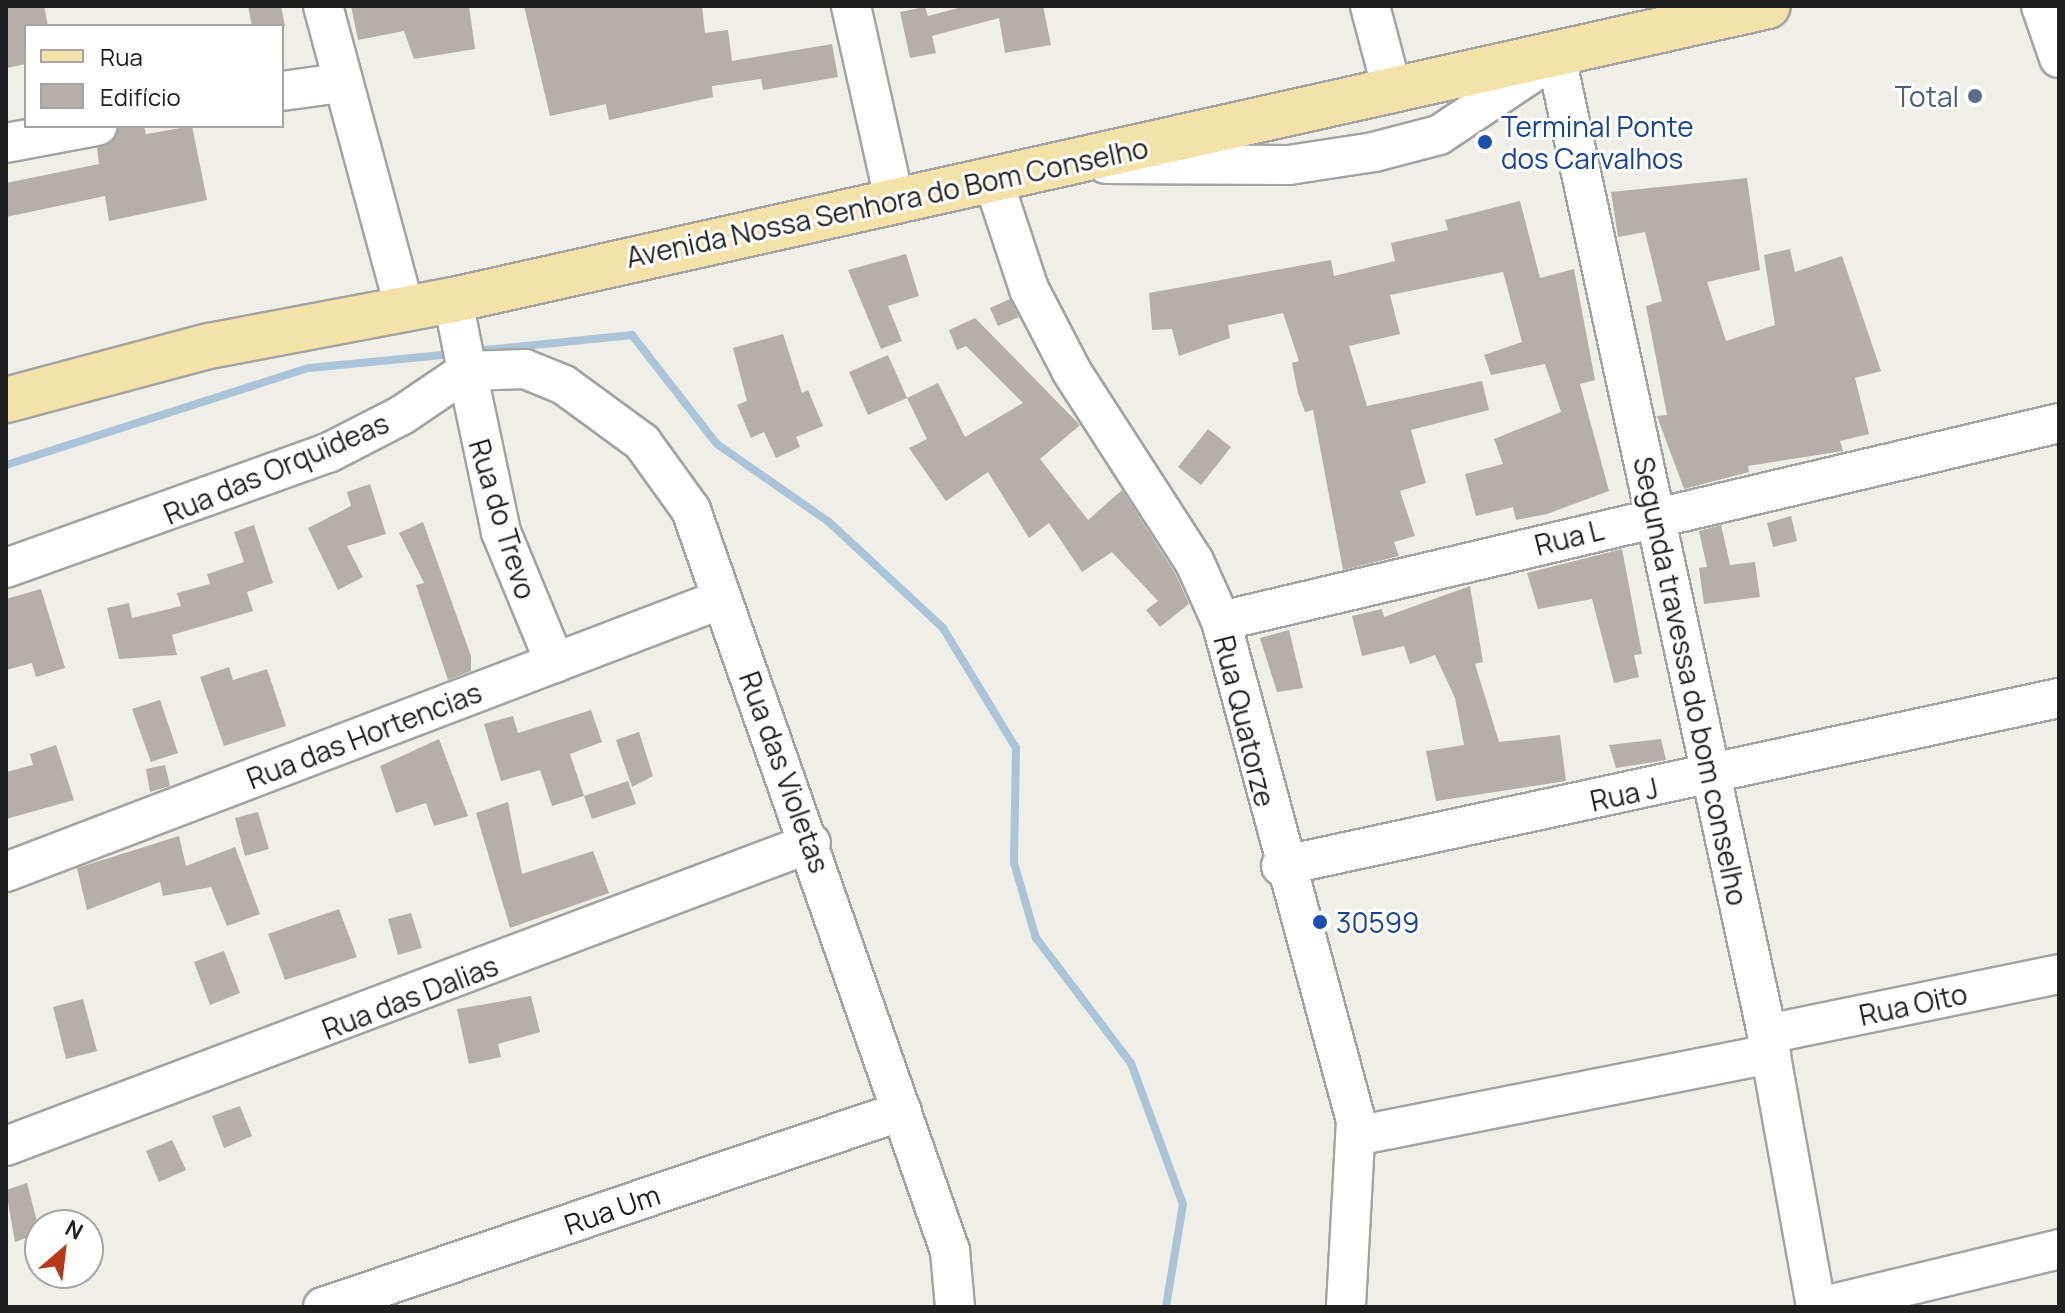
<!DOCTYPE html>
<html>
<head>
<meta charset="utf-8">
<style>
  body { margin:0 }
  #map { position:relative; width:2065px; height:1313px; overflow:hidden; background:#efeee7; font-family:Manrope,sans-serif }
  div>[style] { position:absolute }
  .stream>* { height:8px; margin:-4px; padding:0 4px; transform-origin:4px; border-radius:4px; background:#abc4d8 }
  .building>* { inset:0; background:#b4b0a9 }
  .roads { filter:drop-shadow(2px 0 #a3a3a3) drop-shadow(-2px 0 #a3a3a3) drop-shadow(0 2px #a3a3a3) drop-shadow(0 -2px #a3a3a3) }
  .minor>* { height:38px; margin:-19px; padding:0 19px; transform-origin:19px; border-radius:19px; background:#fff }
  .major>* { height:44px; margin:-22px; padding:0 22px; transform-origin:22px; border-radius:22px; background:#f3e3a8 }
  .dots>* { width:22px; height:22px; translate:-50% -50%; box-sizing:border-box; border:4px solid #fff; border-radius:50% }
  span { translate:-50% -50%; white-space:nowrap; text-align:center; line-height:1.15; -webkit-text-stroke:6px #fff; paint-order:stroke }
  .service-label { font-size:28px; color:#4e5e75 }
  .right { translate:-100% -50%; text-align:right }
  .transit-label { font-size:28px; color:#164399 }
  .left { translate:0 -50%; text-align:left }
  .street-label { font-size:28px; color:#1f1f1f }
  .frame { position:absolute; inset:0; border:8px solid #1f1f1f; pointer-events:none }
  .legend { position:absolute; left:24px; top:24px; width:260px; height:104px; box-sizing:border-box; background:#fff; border:2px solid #a5a5a5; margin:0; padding:10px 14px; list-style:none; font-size:24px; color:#1f1f1f }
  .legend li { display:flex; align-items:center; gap:16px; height:40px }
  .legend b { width:40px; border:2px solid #a5a5a5 }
  .north { position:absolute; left:24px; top:1209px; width:80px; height:80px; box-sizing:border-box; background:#fff; border:2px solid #a5a5a5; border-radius:50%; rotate:28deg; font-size:22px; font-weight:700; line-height:32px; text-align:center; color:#1f1f1f }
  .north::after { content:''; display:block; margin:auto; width:28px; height:36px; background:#bb3814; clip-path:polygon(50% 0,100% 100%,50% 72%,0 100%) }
</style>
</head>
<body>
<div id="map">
  <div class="stream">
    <i style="left:485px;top:350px;width:148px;rotate:-5.8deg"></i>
    <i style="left:632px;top:335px;width:138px;rotate:52.1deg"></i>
    <i style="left:717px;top:444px;width:136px;rotate:34.9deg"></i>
    <i style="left:829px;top:522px;width:156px;rotate:42.9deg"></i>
    <i style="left:943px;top:628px;width:140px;rotate:58.7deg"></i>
    <i style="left:1016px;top:748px;width:115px;rotate:91deg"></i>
    <i style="left:1014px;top:863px;width:78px;rotate:73.7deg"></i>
    <i style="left:1036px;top:938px;width:157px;rotate:52.8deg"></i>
    <i style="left:1131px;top:1063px;width:150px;rotate:69.8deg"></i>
    <i style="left:1183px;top:1204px;width:104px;rotate:99.4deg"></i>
    <i style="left:6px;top:465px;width:318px;rotate:-17.8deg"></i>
    <i style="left:309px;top:368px;width:134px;rotate:-5.6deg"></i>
  </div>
  <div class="building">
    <i style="clip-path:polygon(6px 6px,44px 6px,48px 26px,26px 26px,26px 64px,6px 68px)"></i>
    <i style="clip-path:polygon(248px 6px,281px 6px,285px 26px,252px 26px)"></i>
    <i style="clip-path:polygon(351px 6px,469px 6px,475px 49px,414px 59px,404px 31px,358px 40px)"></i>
    <i style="clip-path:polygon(524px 6px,702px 6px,705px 33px,728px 30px,732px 61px,832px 44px,838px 77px,763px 90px,761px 79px,712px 86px,713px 97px,609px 120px,606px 104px,550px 116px)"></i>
    <i style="clip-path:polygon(966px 6px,1043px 6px,1051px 45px,1005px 53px,999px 18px,932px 36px,936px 53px,910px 58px,900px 12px,925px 7px,928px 16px)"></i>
    <i style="clip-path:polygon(118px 126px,144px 126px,146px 134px,192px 126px,207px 200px,109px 221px,105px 196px,6px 217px,6px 183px,99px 164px,97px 148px,112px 142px)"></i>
    <i style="clip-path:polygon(1747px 178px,1760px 270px,1707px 282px,1726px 341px,1775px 325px,1764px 255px,1790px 249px,1795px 272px,1842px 256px,1881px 371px,1855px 378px,1869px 434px,1840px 441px,1843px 451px,1748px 466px,1749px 472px,1684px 489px,1657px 416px,1667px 415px,1646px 306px,1662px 301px,1645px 232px,1618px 237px,1611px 192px)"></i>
    <i style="clip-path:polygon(1520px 201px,1540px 278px,1574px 269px,1595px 380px,1580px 384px,1609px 491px,1547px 514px,1516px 520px,1513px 507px,1476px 516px,1465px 474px,1503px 464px,1494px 439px,1561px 412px,1545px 364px,1491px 375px,1484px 355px,1522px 342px,1503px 272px,1390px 295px,1400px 334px,1349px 346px,1367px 406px,1482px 381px,1489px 410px,1411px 430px,1426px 483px,1400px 491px,1415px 536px,1394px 542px,1399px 556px,1343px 570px,1313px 410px,1305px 412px,1298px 393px,1292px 363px,1299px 361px,1283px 313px,1228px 325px,1230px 338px,1179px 356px,1172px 329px,1152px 330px,1149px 293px,1331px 260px,1334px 276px,1395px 261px,1391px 243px,1448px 230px,1445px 220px)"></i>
    <i style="clip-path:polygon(906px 254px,919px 296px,888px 306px,902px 341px,881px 349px,848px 270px)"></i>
    <i style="clip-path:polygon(1010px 299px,1019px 317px,998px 326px,990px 308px)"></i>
    <i style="clip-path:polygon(975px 318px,1080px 425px,1040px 459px,1088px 520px,1122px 490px,1175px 573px,1189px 604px,1160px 627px,1146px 610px,1158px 601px,1112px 552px,1082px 572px,1049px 523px,1029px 538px,988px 472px,946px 501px,909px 448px,927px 439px,907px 398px,938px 383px,965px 437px,1023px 403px,966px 346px,957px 350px,949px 330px)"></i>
    <i style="clip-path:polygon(783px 334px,802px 393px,808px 390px,823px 426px,796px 437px,800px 447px,776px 458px,764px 432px,751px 438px,737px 405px,747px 401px,733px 348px)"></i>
    <i style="clip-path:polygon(888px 355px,907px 398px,868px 415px,849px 372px)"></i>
    <i style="clip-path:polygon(1208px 429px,1231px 447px,1201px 485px,1178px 467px)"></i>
    <i style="clip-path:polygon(370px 484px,386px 534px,347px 546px,363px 577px,338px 590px,308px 528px,351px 506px,347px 492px)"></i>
    <i style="clip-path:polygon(1791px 516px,1797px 541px,1773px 547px,1767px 523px)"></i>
    <i style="clip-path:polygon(423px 522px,471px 656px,471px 671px,448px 680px,416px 585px,424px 583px,399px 533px)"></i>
    <i style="clip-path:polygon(254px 525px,273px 583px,247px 592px,253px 611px,172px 635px,177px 655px,119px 659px,107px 608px,129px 603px,132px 618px,181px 606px,177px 593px,210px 584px,207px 574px,244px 562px,234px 532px)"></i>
    <i style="clip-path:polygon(1721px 525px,1730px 565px,1755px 562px,1760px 597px,1704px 604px,1699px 568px,1707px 567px,1699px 531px)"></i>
    <i style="clip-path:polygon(1622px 549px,1642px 654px,1634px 655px,1639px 677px,1614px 683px,1592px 599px,1538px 609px,1527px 573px)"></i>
    <i style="clip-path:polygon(1470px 586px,1483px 662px,1475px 664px,1499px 742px,1560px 735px,1566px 781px,1436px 801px,1426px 751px,1464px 745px,1455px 698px,1435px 655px,1410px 664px,1404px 646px,1362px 656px,1352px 616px,1382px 609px,1384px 617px)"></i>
    <i style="clip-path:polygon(41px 589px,65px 668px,36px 677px,32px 663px,6px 670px,6px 599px)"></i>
    <i style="clip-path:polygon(1289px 630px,1303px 688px,1277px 692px,1260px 638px)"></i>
    <i style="clip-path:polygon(229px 667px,233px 680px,267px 669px,286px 726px,224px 746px,200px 677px)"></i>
    <i style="clip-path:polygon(160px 700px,178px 753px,151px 762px,132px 709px)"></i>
    <i style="clip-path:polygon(591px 710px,602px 742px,570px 754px,584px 796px,552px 806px,540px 770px,501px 781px,484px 724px,513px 716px,518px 733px)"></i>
    <i style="clip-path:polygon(639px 732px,653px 776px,632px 787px,616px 740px)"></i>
    <i style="clip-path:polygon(439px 739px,468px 816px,434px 826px,426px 803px,396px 813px,380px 766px)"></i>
    <i style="clip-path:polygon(1661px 739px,1666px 760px,1616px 768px,1609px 745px)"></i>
    <i style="clip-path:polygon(56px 745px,74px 800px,6px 819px,6px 772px,33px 765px,30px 754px)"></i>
    <i style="clip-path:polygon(165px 765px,170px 786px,150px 792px,146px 769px)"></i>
    <i style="clip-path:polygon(628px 781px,636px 804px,592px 819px,584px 796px)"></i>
    <i style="clip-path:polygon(508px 802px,522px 874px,593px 851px,609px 893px,510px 928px,476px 813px)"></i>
    <i style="clip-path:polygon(258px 812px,269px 849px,245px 856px,235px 818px)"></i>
    <i style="clip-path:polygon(179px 836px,186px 866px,235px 847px,260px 914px,227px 926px,211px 887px,163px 896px,160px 882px,87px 910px,77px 868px)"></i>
    <i style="clip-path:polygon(339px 909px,357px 957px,285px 980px,268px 934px)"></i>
    <i style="clip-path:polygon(411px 913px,422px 948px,398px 955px,388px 919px)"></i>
    <i style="clip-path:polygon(224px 951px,240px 993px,210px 1005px,194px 962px)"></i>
    <i style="clip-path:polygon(531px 996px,540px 1032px,498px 1044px,501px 1057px,469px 1064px,457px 1009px)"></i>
    <i style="clip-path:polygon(83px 999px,97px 1051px,66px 1059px,53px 1007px)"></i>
    <i style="clip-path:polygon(240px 1106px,252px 1136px,224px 1148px,212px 1116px)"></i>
    <i style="clip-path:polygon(172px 1140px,186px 1170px,159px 1182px,146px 1151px)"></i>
    <i style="clip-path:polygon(27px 1183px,40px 1233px,15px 1242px,6px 1190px)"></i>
  </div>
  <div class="roads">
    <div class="minor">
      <i style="left:323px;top:6px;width:315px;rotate:74.9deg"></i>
      <i style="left:851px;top:6px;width:198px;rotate:77.4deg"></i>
      <i style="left:1370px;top:6px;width:90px;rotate:75.2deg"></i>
      <i style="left:2041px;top:6px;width:55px;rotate:70.9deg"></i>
      <i style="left:282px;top:91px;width:59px;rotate:-7.9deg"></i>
      <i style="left:6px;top:143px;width:93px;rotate:-10.6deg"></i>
      <i style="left:1106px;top:164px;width:183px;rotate:0.3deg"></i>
      <i style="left:1289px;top:165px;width:86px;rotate:-8.7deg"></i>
      <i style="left:1374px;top:152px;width:67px;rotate:-14.7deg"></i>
      <i style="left:1439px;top:135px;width:141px;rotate:-33.7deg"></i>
      <i style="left:1556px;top:57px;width:1000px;rotate:77.81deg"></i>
      <i style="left:1767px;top:1034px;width:277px;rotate:79.8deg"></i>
      <i style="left:993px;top:180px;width:115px;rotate:71.7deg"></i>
      <i style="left:1029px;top:289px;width:93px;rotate:62.6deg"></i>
      <i style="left:1072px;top:372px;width:225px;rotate:57.2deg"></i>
      <i style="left:1194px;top:561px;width:66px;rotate:65.8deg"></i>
      <i style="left:1221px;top:621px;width:518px;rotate:74.89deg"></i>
      <i style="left:1356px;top:1121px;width:186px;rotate:93.1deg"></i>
      <i style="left:6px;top:568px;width:342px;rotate:-19.7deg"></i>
      <i style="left:328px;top:453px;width:83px;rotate:-27.2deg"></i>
      <i style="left:402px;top:415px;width:78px;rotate:-34.1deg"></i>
      <i style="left:467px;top:371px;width:72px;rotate:-101.2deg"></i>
      <i style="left:1221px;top:621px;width:861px;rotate:-13.29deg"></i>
      <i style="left:555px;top:663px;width:142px;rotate:-112.4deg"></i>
      <i style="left:501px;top:532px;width:165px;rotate:-101.9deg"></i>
      <i style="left:467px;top:371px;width:58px;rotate:-2deg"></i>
      <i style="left:525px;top:369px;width:42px;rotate:22.3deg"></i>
      <i style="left:564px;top:385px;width:97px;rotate:36.2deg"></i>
      <i style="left:642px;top:442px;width:84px;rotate:54.2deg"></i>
      <i style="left:691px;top:510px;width:785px;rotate:70.73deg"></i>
      <i style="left:950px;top:1251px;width:56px;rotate:84.9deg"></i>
      <i style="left:1281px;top:866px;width:796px;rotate:-12.19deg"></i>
      <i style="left:6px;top:872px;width:766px;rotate:-20.87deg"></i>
      <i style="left:1767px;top:1034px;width:298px;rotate:-11.6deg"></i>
      <i style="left:1356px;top:1136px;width:423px;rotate:-11.2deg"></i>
      <i style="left:6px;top:1146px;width:860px;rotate:-20.63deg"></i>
      <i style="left:323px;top:1307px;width:611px;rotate:-18.7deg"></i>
      <i style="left:1820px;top:1307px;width:246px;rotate:-13.6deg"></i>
    </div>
    <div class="major">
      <i style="left:6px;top:400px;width:210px;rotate:-14.9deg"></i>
      <i style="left:209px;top:346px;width:248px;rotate:-10.7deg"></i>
      <i style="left:453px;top:300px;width:1347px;rotate:-12.6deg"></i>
    </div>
  </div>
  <div class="dots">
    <i style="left:1975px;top:96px;background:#5c6f8a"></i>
    <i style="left:1485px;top:142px;background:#1a4fb4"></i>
    <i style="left:1320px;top:922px;background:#1a4fb4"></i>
  </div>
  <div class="service-label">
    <span class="right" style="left:1959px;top:96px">Total</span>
  </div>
  <div class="transit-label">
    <span class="left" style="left:1501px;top:142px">Terminal Ponte<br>dos Carvalhos</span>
    <span class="left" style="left:1336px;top:922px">30599</span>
  </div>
  <div class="street-label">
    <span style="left:887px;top:202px;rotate:-12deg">Avenida Nossa Senhora do Bom Conselho</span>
    <span style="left:276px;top:468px;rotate:-23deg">Rua das Orquideas</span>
    <span style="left:503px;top:519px;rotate:73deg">Rua do Trevo</span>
    <span style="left:1569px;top:537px;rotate:-14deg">Rua L</span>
    <span style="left:1691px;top:681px;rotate:78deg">Segunda travessa do bom conselho</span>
    <span style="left:1245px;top:721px;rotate:76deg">Rua Quatorze</span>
    <span style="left:364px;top:735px;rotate:-21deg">Rua das Hortencias</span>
    <span style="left:785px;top:772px;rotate:70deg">Rua das Violetas</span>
    <span style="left:1624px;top:794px;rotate:-12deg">Rua J</span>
    <span style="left:410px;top:997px;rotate:-21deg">Rua das Dalias</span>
    <span style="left:1913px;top:1004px;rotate:-12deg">Rua Oito</span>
    <span style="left:612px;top:1209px;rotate:-19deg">Rua Um</span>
  </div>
  <div class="frame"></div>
  <ul class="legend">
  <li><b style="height:10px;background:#f3e3a8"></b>Rua</li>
  <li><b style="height:22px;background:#b4b0a9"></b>Edifício</li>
  </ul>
  <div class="north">N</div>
</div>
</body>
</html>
